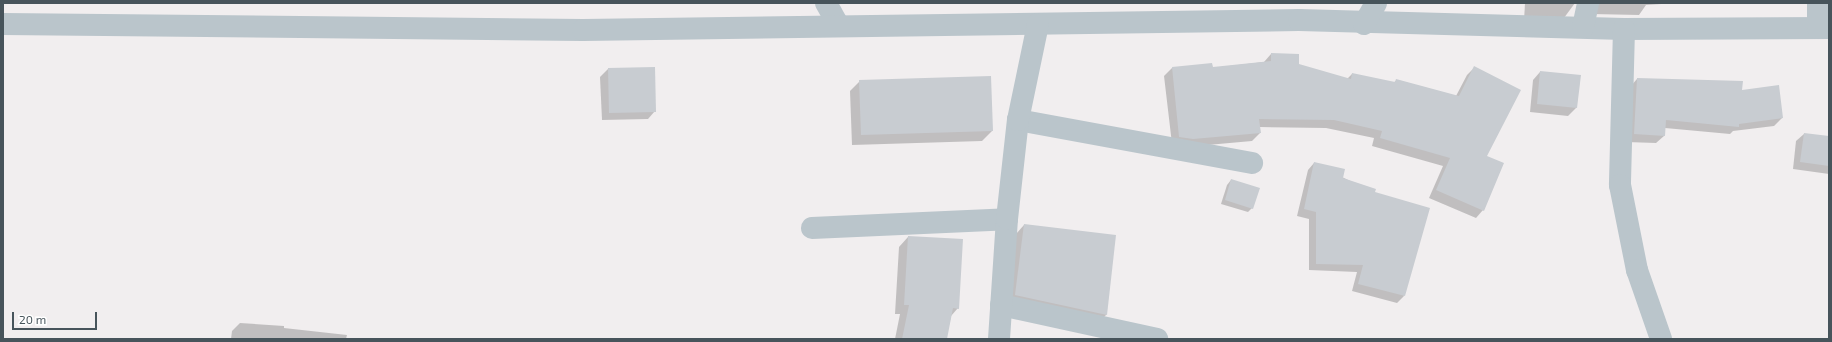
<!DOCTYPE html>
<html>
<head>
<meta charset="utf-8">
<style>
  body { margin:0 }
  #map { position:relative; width:1832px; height:342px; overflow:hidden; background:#f1eeef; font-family:"Exo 2",sans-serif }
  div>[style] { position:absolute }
  .shadow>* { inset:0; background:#0003 }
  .building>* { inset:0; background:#c8ccd1 }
  .street>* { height:22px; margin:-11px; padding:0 11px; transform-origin:11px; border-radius:11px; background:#bac5cb }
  span { translate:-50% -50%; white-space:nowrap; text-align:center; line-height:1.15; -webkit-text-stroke:3px #fff; paint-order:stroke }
  .frame { position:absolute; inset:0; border:4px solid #47545b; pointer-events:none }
  .scale { position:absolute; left:12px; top:312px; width:85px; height:18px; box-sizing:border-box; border:2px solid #47545b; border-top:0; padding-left:5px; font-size:12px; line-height:14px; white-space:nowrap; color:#47545b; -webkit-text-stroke:3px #fff; paint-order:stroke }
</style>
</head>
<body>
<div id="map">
  <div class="shadow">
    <i style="clip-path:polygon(1525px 3px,1575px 3px,1561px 22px,1524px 21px)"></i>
    <i style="clip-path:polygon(1590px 3px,1677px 3px,1646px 5px,1639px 15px,1592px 14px)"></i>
    <i style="clip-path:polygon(1271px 54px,1298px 65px,1347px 79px,1352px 74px,1393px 83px,1397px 80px,1456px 96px,1467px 75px,1475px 67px,1486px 156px,1483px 210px,1476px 218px,1429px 198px,1443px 166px,1372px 146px,1374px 138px,1326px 128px,1259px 127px,1260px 133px,1252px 141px,1185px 147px,1172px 144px,1164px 76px,1172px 68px,1212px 68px,1264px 62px)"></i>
    <i style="clip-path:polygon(654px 68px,655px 111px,648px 119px,602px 120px,600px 77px,608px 69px)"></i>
    <i style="clip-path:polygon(1540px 72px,1580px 76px,1576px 108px,1568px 116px,1530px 112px,1533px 80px)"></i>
    <i style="clip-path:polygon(1637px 79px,1782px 118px,1774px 126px,1733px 131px,1730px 134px,1665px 128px,1664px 136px,1656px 143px,1626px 142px,1630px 87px)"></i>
    <i style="clip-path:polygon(860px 81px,992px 131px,982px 141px,852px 145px,850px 91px)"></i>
    <i style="clip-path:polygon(1804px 134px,1829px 137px,1829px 174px,1793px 169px,1796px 141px)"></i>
    <i style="clip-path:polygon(1314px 163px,1374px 193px,1404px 296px,1397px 303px,1352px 291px,1357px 272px,1309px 270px,1309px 219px,1297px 216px,1308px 170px)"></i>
    <i style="clip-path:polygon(1231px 180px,1252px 208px,1248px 212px,1221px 204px,1227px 185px)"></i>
    <i style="clip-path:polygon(1024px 225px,1115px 236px,1106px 315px,1096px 325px,1006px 305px,1015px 235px)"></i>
    <i style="clip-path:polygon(908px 237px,958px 308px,951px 316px,946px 339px,895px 339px,900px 314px,895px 314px,899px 247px)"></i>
    <i style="clip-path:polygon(240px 323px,284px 326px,284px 328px,347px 335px,346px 339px,231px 339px,232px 331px)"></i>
  </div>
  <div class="building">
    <i style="clip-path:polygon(1271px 53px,1299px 54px,1299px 64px,1351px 79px,1352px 73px,1395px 82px,1396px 79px,1459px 96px,1474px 66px,1521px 90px,1487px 156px,1504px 163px,1484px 211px,1436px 190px,1450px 158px,1380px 138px,1382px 131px,1334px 120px,1259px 119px,1261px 133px,1193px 139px,1179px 137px,1172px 67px,1212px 63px,1213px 67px,1271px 61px)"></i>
    <i style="clip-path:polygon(655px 67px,656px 112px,609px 113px,608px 68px)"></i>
    <i style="clip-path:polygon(1540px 71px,1581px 75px,1577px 108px,1537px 104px)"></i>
    <i style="clip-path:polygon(991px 76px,993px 131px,861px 135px,859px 80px)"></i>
    <i style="clip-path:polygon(1637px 78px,1743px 81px,1742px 90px,1779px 85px,1783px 118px,1739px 124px,1739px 127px,1666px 120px,1665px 136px,1634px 134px)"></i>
    <i style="clip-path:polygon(1804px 133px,1829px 136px,1829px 166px,1800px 162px)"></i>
    <i style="clip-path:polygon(1314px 162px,1345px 169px,1343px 178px,1376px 189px,1375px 192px,1430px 208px,1405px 296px,1358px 284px,1363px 265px,1316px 264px,1316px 212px,1304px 209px)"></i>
    <i style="clip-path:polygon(1231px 179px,1260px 188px,1253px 209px,1225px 200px)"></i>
    <i style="clip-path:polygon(1024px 224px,1116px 235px,1107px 315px,1015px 295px)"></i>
    <i style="clip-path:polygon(908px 236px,963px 239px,959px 309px,953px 308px,947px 339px,902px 339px,909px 305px,904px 305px)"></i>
  </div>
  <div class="street">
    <i style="left:826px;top:3px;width:25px;rotate:61deg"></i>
    <i style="left:3px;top:24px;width:580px;rotate:0.59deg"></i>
    <i style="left:583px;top:30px;width:716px;rotate:-0.8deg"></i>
    <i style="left:1299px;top:20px;width:325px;rotate:1.6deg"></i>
    <i style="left:1624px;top:29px;width:205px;rotate:-0.3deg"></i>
    <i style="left:1364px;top:24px;width:24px;rotate:-60deg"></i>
    <i style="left:1583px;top:27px;width:25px;rotate:-78deg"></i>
    <i style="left:1818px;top:28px;width:25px;rotate:-90deg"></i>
    <i style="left:1624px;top:29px;width:156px;rotate:91.5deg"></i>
    <i style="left:1620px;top:185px;width:87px;rotate:78.7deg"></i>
    <i style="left:1637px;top:270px;width:73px;rotate:70.8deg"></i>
    <i style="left:1018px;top:120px;width:238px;rotate:10.4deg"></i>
    <i style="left:812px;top:228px;width:195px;rotate:-2.6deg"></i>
    <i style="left:1001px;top:305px;width:160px;rotate:12.3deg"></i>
    <i style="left:999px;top:339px;width:120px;rotate:-86.2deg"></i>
    <i style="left:1007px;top:219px;width:100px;rotate:-83.7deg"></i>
    <i style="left:1018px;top:120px;width:98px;rotate:-78.2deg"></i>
  </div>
  <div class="frame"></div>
  <div class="scale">20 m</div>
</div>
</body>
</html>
